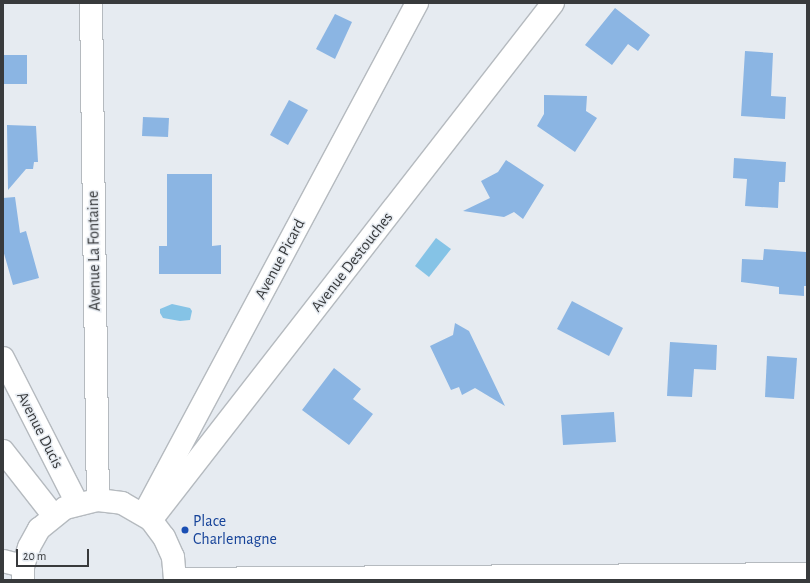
<!DOCTYPE html>
<html>
<head>
<meta charset="utf-8">
<style>
  body { margin:0 }
  #map { position:relative; width:810px; height:583px; overflow:hidden; background:#e6ebf1; font-family:"Alegreya Sans",sans-serif }
  div>[style] { position:absolute }
  .water>* { inset:0; background:#85c3e6 }
  .building>* { inset:0; background:#8bb5e3 }
  .roads { filter:drop-shadow(1px 0 #b5babf) drop-shadow(-1px 0 #b5babf) drop-shadow(0 1px #b5babf) drop-shadow(0 -1px #b5babf) }
  .minor>* { height:22px; margin:-11px; padding:0 11px; transform-origin:11px; border-radius:11px; background:#fff }
  .dots>* { width:11px; height:11px; translate:-50% -50%; box-sizing:border-box; border:2px solid #e6ebf1; border-radius:50% }
  span { translate:-50% -50%; white-space:nowrap; text-align:center; line-height:1.15; -webkit-text-stroke:3px #e6ebf1; paint-order:stroke }
  .street-label { font-size:16px; color:#383a3c }
  .transit-label { font-size:16px; color:#164399 }
  .left { translate:0 -50%; text-align:left }
  .frame { position:absolute; inset:0; border:4px solid #383a3c; pointer-events:none }
  .scale { position:absolute; left:16px; top:549px; width:73px; height:18px; box-sizing:border-box; border:2px solid #383a3c; border-top:0; padding-left:5px; font-size:12px; line-height:14px; white-space:nowrap; color:#383a3c; -webkit-text-stroke:3px #e6ebf1; paint-order:stroke }
</style>
</head>
<body>
<div id="map">
  <div class="water">
    <i style="clip-path:polygon(436px 238px,451px 249px,429px 277px,415px 266px)"></i>
    <i style="clip-path:polygon(172px 304px,190px 308px,192px 311px,190px 320px,180px 321px,163px 318px,160px 313px,160px 309px)"></i>
  </div>
  <div class="building">
    <i style="clip-path:polygon(615px 8px,650px 35px,638px 51px,628px 44px,612px 65px,585px 45px)"></i>
    <i style="clip-path:polygon(335px 14px,352px 22px,335px 59px,316px 49px)"></i>
    <i style="clip-path:polygon(745px 51px,773px 53px,771px 96px,786px 97px,785px 119px,741px 116px)"></i>
    <i style="clip-path:polygon(3px 55px,27px 55px,27px 84px,3px 84px)"></i>
    <i style="clip-path:polygon(544px 95px,587px 96px,586px 111px,597px 118px,575px 152px,537px 126px,544px 114px)"></i>
    <i style="clip-path:polygon(289px 100px,308px 110px,288px 145px,270px 135px)"></i>
    <i style="clip-path:polygon(143px 117px,169px 118px,168px 137px,142px 136px)"></i>
    <i style="clip-path:polygon(7px 125px,36px 126px,38px 162px,34px 162px,33px 169px,26px 169px,8px 190px)"></i>
    <i style="clip-path:polygon(734px 158px,786px 162px,785px 182px,779px 182px,778px 208px,745px 206px,747px 179px,733px 178px)"></i>
    <i style="clip-path:polygon(506px 160px,544px 185px,523px 219px,514px 212px,504px 217px,463px 211px,490px 198px,481px 181px,498px 172px)"></i>
    <i style="clip-path:polygon(167px 174px,212px 174px,212px 246px,221px 245px,221px 274px,159px 274px,159px 246px,167px 246px)"></i>
    <i style="clip-path:polygon(15px 197px,20px 233px,26px 231px,39px 278px,13px 285px,3px 250px,3px 198px)"></i>
    <i style="clip-path:polygon(764px 249px,806px 252px,807px 286px,804px 286px,804px 296px,779px 294px,779px 287px,741px 282px,742px 259px,763px 260px)"></i>
    <i style="clip-path:polygon(572px 301px,623px 328px,609px 356px,557px 329px)"></i>
    <i style="clip-path:polygon(455px 323px,469px 331px,505px 406px,475px 388px,462px 395px,459px 387px,451px 390px,430px 346px,453px 335px)"></i>
    <i style="clip-path:polygon(670px 342px,717px 345px,716px 370px,694px 369px,692px 397px,667px 396px)"></i>
    <i style="clip-path:polygon(767px 356px,797px 358px,794px 399px,765px 397px)"></i>
    <i style="clip-path:polygon(334px 368px,361px 389px,353px 399px,373px 414px,349px 445px,302px 410px)"></i>
    <i style="clip-path:polygon(614px 412px,616px 442px,563px 445px,561px 415px)"></i>
  </div>
  <div class="roads">
    <div class="minor">
      <i style="left:91px;top:3px;width:497px;rotate:89.2deg"></i>
      <i style="left:3px;top:358px;width:163px;rotate:63deg"></i>
      <i style="left:3px;top:451px;width:81px;rotate:52deg"></i>
      <i style="left:146px;top:510px;width:575px;rotate:-61.87deg"></i>
      <i style="left:151px;top:520px;width:655px;rotate:-52.13deg"></i>
      <i style="left:3px;top:561px;width:21px;rotate:14deg"></i>
      <i style="left:175px;top:579px;width:632px;rotate:-0.45deg"></i>
      <i style="left:23px;top:580px;width:14px;rotate:-90deg"></i>
      <i style="left:23px;top:566px;width:20px;rotate:-72deg"></i>
      <i style="left:29px;top:547px;width:21px;rotate:-61deg"></i>
      <i style="left:39px;top:529px;width:33px;rotate:-39deg"></i>
      <i style="left:65px;top:508px;width:34px;rotate:-14deg"></i>
      <i style="left:98px;top:500px;width:24px;rotate:7deg"></i>
      <i style="left:122px;top:503px;width:34px;rotate:30deg"></i>
      <i style="left:151px;top:520px;width:21px;rotate:53deg"></i>
      <i style="left:164px;top:537px;width:22px;rotate:66deg"></i>
      <i style="left:173px;top:557px;width:23px;rotate:85deg"></i>
    </div>
  </div>
  <div class="dots">
    <i style="left:185px;top:530px;background:#1a4fb4"></i>
  </div>
  <div class="street-label">
    <span style="left:94px;top:251px;rotate:-91deg">Avenue La Fontaine</span>
    <span style="left:280px;top:259px;rotate:-62deg">Avenue Picard</span>
    <span style="left:352px;top:262px;rotate:-52deg">Avenue Destouches</span>
    <span style="left:40px;top:430px;rotate:63deg">Avenue Ducis</span>
  </div>
  <div class="transit-label">
    <span class="left" style="left:193px;top:530px">Place<br>Charlemagne</span>
  </div>
  <div class="frame"></div>
  <div class="scale">20 m</div>
</div>
</body>
</html>
